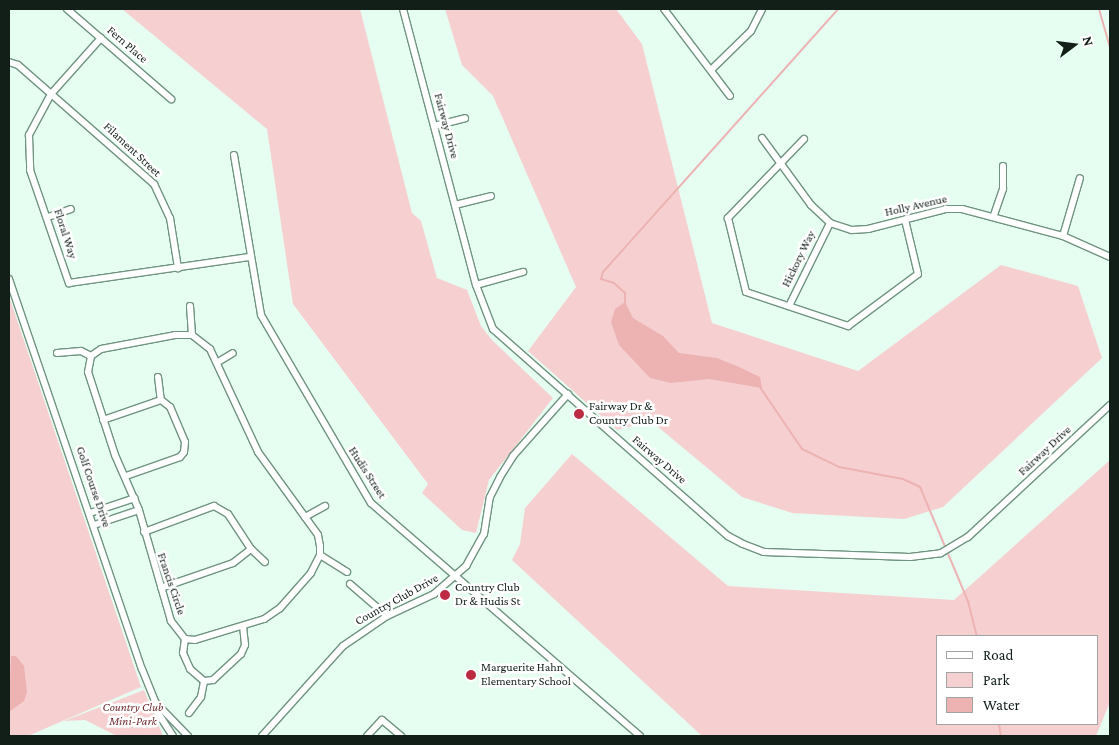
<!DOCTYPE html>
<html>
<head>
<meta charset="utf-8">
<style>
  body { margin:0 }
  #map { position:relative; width:1119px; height:745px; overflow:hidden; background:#e6fdf1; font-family:"Crimson Pro",serif }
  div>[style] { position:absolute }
  .green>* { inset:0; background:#f6d0d0 }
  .water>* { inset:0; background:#edb2b2 }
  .stream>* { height:2px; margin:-1px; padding:0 1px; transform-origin:1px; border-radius:1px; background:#edb2b2 }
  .roads { filter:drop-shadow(1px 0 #709481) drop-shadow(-1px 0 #709481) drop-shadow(0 1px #709481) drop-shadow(0 -1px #709481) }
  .minor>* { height:6px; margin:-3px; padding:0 3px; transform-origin:3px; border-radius:3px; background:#fff }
  .dots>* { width:14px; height:14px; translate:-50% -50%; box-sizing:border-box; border:2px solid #fff; border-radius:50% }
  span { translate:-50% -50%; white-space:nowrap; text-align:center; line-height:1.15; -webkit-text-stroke:5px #fff; paint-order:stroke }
  .street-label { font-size:12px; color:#111f18 }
  .poi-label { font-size:12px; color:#111f18 }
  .left { translate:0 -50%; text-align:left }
  .park-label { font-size:12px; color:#742e33; font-style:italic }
  .frame { position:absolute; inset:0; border:10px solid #111f18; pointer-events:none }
  .legend { position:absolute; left:936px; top:635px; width:162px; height:90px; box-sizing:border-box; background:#fff; border:1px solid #a0a5a3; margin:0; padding:6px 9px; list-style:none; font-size:15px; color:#111f18 }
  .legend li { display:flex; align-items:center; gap:10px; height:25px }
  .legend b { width:25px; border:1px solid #a0a5a3 }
  .north { position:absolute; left:1049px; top:20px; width:50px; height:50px; -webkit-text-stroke:4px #fff; paint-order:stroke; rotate:75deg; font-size:14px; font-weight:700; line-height:20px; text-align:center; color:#111f18 }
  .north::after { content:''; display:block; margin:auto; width:18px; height:22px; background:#111f18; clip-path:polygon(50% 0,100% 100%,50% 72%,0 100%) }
</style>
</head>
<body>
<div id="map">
  <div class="green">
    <i style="clip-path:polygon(122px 9px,360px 9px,412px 213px,421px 221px,437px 278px,467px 290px,481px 326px,492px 340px,553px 398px,489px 480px,476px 533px,462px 530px,422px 493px,428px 484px,293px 304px,267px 129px)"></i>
    <i style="clip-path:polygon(445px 9px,616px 9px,642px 44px,712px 323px,858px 371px,1001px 265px,1078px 286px,1102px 358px,943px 507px,904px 519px,792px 513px,742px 497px,651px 421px,617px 430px,528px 351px,576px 287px,493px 96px,462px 65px)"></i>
    <i style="clip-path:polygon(9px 296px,141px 687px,28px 736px,9px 736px)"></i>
    <i style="clip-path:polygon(evenodd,572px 454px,728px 586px,954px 600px,1110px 460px,1110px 702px,1096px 736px,702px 736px,512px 560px,520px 544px,525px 508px,572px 454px,1098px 636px,1098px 724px,938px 724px,938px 636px,1098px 636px)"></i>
    <i style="clip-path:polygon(144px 690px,163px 736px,117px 736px,85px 720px,64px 721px)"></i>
  </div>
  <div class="water">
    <i style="clip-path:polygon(625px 302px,633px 318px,663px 336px,679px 353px,717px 358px,739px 367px,760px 377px,762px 388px,709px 379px,671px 383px,650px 378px,619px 345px,611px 322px,615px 309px)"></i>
    <i style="clip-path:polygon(11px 656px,16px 656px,24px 666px,27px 692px,24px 701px,9px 712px)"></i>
  </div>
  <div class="stream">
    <i style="left:1099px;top:9px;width:40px;rotate:74deg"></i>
    <i style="left:625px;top:302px;width:9px;rotate:-90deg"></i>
    <i style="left:625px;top:293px;width:15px;rotate:-138deg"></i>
    <i style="left:614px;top:283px;width:14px;rotate:-163deg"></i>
    <i style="left:601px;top:279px;width:7px;rotate:-74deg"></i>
    <i style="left:603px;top:272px;width:353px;rotate:-48.2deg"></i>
    <i style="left:760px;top:387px;width:75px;rotate:55.9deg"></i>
    <i style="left:802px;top:449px;width:41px;rotate:25.9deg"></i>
    <i style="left:839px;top:467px;width:65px;rotate:10.6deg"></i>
    <i style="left:903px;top:479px;width:19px;rotate:25deg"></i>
    <i style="left:920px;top:487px;width:124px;rotate:67.2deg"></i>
    <i style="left:968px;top:601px;width:36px;rotate:76deg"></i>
    <i style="left:999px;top:724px;width:12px;rotate:81deg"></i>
  </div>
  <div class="roads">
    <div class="minor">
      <i style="left:67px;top:9px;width:138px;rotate:40.9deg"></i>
      <i style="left:403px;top:9px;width:285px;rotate:75.2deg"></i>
      <i style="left:476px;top:285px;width:47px;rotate:68.9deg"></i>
      <i style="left:493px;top:329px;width:313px;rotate:41.4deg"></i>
      <i style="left:728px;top:536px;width:17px;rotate:28deg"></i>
      <i style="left:743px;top:544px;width:22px;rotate:21deg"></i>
      <i style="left:764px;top:552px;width:146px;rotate:2deg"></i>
      <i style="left:910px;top:557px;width:31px;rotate:-7deg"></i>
      <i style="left:941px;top:553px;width:31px;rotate:-31deg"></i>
      <i style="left:968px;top:537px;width:194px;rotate:-42.9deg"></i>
      <i style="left:664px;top:9px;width:109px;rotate:52.8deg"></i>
      <i style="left:101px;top:38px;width:75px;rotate:131.8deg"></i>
      <i style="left:51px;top:94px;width:47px;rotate:118.2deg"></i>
      <i style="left:29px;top:135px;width:35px;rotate:88deg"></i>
      <i style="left:30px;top:170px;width:120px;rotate:71deg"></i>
      <i style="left:69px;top:283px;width:182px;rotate:-8.2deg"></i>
      <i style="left:9px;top:62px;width:9px;rotate:18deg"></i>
      <i style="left:18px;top:65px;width:181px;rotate:41.2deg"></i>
      <i style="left:154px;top:184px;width:38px;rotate:65deg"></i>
      <i style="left:170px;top:218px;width:51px;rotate:80.9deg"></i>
      <i style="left:711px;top:70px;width:56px;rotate:-44.3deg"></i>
      <i style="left:751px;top:31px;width:25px;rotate:-63deg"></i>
      <i style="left:434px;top:126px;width:32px;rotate:-14deg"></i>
      <i style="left:762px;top:138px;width:83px;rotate:53.8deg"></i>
      <i style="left:811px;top:205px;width:26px;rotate:43deg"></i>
      <i style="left:830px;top:223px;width:23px;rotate:18deg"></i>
      <i style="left:852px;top:230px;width:16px;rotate:-4deg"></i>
      <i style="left:868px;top:229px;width:81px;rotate:-14.4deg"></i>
      <i style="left:946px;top:209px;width:16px"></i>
      <i style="left:962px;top:209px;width:105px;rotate:15deg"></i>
      <i style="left:1063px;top:236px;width:51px;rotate:24.1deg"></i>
      <i style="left:804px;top:139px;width:110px;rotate:133.9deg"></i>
      <i style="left:728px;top:218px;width:76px;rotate:76.3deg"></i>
      <i style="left:746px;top:292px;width:108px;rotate:18.4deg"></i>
      <i style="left:848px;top:326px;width:87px;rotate:-36.6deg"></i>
      <i style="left:918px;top:274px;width:56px;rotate:-103.5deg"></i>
      <i style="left:234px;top:155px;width:162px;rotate:80.4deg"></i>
      <i style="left:261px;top:315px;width:218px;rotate:59.7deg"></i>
      <i style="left:371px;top:503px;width:356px;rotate:40.9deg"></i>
      <i style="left:455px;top:205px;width:37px;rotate:-14deg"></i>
      <i style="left:994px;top:215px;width:28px;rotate:-71deg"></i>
      <i style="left:1003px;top:189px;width:23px;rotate:-90deg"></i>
      <i style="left:48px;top:217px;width:24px;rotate:-19deg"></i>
      <i style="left:1063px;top:236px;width:60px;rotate:-73.7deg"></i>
      <i style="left:9px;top:279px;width:412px;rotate:71.2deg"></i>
      <i style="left:142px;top:669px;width:37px;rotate:68deg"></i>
      <i style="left:156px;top:703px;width:46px;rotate:45.9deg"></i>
      <i style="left:476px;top:285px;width:49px;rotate:-15.5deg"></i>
      <i style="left:190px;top:306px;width:29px;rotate:86deg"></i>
      <i style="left:789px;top:306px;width:93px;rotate:-63.7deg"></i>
      <i style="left:175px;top:335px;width:17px"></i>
      <i style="left:192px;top:335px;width:23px;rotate:38deg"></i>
      <i style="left:210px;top:349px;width:114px;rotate:65deg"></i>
      <i style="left:258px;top:452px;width:102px;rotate:54.1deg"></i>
      <i style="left:318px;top:535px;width:11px;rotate:80deg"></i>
      <i style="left:320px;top:546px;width:9px;rotate:90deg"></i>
      <i style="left:320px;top:555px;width:20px;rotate:117deg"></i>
      <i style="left:311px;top:573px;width:47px;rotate:131.5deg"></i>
      <i style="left:280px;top:608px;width:19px;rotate:145deg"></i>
      <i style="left:264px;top:619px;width:72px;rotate:163.1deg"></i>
      <i style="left:195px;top:640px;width:10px;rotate:-174deg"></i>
      <i style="left:185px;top:639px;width:23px;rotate:-128deg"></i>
      <i style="left:171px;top:621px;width:116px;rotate:-106.1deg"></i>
      <i style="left:139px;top:510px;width:60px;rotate:-113.6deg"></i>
      <i style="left:115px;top:455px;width:87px;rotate:-108deg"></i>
      <i style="left:88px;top:372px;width:16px;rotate:-79deg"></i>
      <i style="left:91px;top:356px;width:12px;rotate:-35deg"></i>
      <i style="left:101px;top:349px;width:75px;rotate:-10.7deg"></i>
      <i style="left:57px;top:353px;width:24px;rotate:-5deg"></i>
      <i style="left:81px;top:351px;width:11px;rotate:27deg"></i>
      <i style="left:218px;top:362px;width:17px;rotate:-31deg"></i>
      <i style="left:158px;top:377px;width:23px;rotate:83deg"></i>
      <i style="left:103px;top:420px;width:61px;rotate:-19deg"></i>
      <i style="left:126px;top:476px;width:57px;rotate:-19.4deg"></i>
      <i style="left:180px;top:457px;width:6px;rotate:-51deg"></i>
      <i style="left:184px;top:452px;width:10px;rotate:-84deg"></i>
      <i style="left:185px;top:442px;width:38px;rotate:-113deg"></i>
      <i style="left:170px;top:407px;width:11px;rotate:-142deg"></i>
      <i style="left:90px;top:513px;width:47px;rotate:-18.4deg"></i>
      <i style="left:305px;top:517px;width:23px;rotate:-29deg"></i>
      <i style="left:94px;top:525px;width:47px;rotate:-18.4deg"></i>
      <i style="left:144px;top:532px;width:75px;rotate:-20.4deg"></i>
      <i style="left:214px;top:506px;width:16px;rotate:30deg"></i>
      <i style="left:228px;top:514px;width:42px;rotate:56.7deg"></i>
      <i style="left:251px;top:549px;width:23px;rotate:142deg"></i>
      <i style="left:233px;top:563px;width:76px;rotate:160.9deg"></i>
      <i style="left:251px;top:549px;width:19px;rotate:43deg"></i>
      <i style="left:320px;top:555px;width:32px;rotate:32deg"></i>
      <i style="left:350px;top:584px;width:49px;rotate:40.9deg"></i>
      <i style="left:185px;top:639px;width:14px;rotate:98deg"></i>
      <i style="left:183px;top:653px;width:17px;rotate:66deg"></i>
      <i style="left:190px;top:669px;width:18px;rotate:41deg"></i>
      <i style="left:204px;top:681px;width:9px;rotate:-6deg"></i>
      <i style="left:213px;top:680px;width:38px;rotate:-43deg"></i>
      <i style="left:241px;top:654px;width:10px;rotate:-66deg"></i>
      <i style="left:245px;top:645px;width:19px;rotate:-96deg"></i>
      <i style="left:156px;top:703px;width:7px;rotate:90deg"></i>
      <i style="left:156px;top:710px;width:31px;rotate:57deg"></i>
      <i style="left:189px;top:713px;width:20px;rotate:-53deg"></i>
      <i style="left:201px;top:697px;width:16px;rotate:-79deg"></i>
      <i style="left:262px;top:736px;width:121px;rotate:-48deg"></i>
      <i style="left:343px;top:646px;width:53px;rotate:-34.3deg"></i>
      <i style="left:387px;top:616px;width:52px;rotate:-25.1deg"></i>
      <i style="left:434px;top:594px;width:43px;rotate:-41.2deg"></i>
      <i style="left:466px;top:566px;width:37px;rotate:-61deg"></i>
      <i style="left:484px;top:534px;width:37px;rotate:-81deg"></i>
      <i style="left:490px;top:497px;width:22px;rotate:-63deg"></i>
      <i style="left:500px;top:477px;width:25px;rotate:-58deg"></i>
      <i style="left:513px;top:456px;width:83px;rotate:-48.4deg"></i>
      <i style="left:367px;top:736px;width:22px;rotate:-47deg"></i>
      <i style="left:382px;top:720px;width:25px;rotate:40deg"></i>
    </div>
  </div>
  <div class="dots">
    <i style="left:579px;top:414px;background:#bc2b42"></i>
    <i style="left:445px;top:595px;background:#bc2b42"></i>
    <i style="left:471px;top:675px;background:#bc2b42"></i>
  </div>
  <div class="street-label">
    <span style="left:127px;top:45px;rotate:41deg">Fern Place</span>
    <span style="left:446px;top:126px;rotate:75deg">Fairway Drive</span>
    <span style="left:132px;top:150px;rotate:43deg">Filament Street</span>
    <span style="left:916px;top:206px;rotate:-13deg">Holly Avenue</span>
    <span style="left:65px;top:234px;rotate:72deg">Floral Way</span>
    <span style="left:799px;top:259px;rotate:-64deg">Hickory Way</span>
    <span style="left:1045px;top:451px;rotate:-43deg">Fairway Drive</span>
    <span style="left:659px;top:460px;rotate:41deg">Fairway Drive</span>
    <span style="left:367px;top:473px;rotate:57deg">Hudis Street</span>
    <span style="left:93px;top:487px;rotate:71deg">Golf Course Drive</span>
    <span style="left:171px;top:584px;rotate:71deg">Francis Circle</span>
    <span style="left:397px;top:600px;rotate:-29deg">Country Club Drive</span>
  </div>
  <div class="poi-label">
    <span class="left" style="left:589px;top:414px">Fairway Dr &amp;<br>Country Club Dr</span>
    <span class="left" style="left:455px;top:595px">Country Club<br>Dr &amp; Hudis St</span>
    <span class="left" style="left:481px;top:675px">Marguerite Hahn<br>Elementary School</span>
  </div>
  <div class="park-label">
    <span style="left:133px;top:715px">Country Club<br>Mini-Park</span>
  </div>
  <div class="frame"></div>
  <ul class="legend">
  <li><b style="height:6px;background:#fff"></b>Road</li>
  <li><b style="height:14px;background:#f6d0d0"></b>Park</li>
  <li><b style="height:14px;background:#edb2b2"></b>Water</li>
  </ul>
  <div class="north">N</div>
</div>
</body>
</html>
